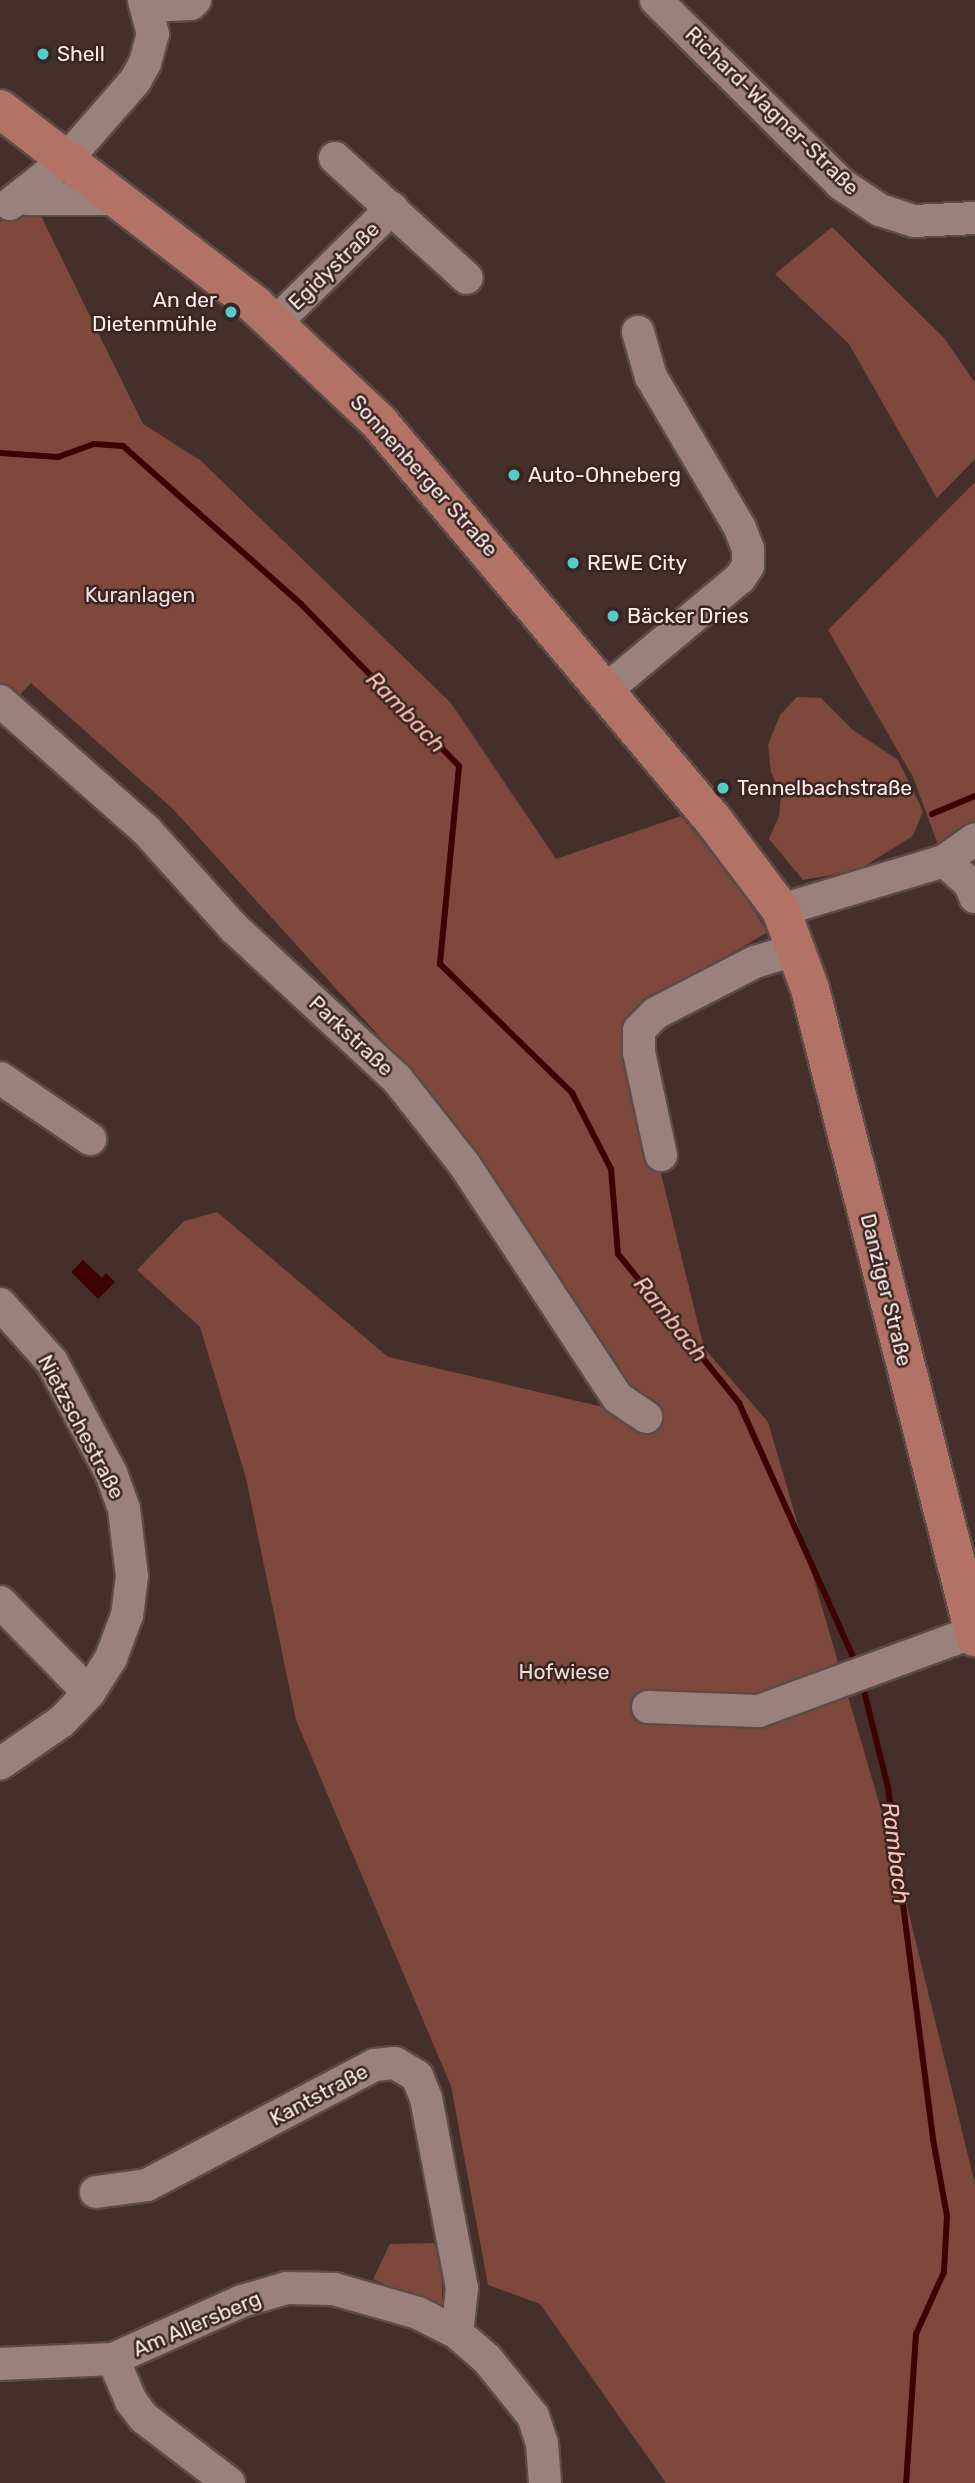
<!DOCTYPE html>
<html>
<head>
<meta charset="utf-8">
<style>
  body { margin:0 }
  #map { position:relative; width:975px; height:2483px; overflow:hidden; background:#442f2a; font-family:Rubik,sans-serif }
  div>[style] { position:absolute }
  .green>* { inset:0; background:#7e483d }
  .water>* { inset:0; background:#3c0100 }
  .stream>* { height:6px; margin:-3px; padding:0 3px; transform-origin:3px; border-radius:3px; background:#3c0100 }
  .roads { filter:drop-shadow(2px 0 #5c4b47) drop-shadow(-2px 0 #5c4b47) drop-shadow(0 2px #5c4b47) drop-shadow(0 -2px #5c4b47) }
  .minor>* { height:32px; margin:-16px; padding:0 16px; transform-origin:16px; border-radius:16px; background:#9b817c }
  .major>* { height:38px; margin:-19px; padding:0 19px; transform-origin:19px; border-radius:19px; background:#b27366 }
  .dots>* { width:19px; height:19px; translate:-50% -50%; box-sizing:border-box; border:4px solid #392521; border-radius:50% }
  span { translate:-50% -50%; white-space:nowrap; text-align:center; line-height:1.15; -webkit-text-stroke:5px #392521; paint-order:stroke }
  .poi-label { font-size:21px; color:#fceeea }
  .left { translate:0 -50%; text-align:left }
  .right { translate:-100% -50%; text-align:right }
  .street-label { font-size:21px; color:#fceeea }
  .park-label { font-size:21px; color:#f2ddd8 }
  .water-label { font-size:23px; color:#fec1b4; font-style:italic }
</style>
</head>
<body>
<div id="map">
  <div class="green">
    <i style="clip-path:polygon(39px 212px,143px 424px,200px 460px,451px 703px,556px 859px,681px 816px,731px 876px,768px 932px,636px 1008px,626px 1032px,704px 1348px,768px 1422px,896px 1861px,975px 2184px,975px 2483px,666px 2483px,540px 2304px,488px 2285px,451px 2086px,296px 1720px,246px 1478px,200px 1327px,137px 1270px,184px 1221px,217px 1212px,388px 1357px,616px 1410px,410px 1070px,173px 809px,31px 683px,15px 700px,0 686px,0 221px)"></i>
    <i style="clip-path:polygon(832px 227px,944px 338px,975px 383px,975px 459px,937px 498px,849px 344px,775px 274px)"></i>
    <i style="clip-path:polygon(975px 482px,975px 839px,944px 861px,913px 777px,828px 630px)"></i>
    <i style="clip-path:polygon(797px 697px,821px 698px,853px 730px,898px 760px,923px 811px,913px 836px,858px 870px,803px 880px,769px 839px,779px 816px,781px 795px,771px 772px,768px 745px,780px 715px)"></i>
    <i style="clip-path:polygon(434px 2243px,442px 2268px,442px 2309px,373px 2279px,390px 2244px)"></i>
  </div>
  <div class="water">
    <i style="clip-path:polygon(83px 1260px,102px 1278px,106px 1273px,115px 1282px,98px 1299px,71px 1272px)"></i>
  </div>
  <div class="stream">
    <i style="left:0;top:453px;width:58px;rotate:3.9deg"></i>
    <i style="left:58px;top:457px;width:38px;rotate:-20deg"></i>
    <i style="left:94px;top:444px;width:29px;rotate:4deg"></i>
    <i style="left:123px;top:446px;width:238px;rotate:41.6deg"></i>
    <i style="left:301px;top:604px;width:226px;rotate:45.7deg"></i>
    <i style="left:459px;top:766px;width:199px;rotate:95.5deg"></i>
    <i style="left:440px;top:964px;width:185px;rotate:44.3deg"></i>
    <i style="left:572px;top:1093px;width:85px;rotate:62.8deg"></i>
    <i style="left:611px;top:1169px;width:85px;rotate:85.3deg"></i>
    <i style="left:618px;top:1254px;width:192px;rotate:50.9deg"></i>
    <i style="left:739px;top:1403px;width:288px;rotate:65.8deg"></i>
    <i style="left:932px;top:814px;width:47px;rotate:-22.7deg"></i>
    <i style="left:862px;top:1683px;width:107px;rotate:76deg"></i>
    <i style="left:888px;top:1787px;width:355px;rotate:82.7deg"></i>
    <i style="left:933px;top:2139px;width:78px;rotate:79.7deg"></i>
    <i style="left:947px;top:2216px;width:56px;rotate:93.1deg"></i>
    <i style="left:944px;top:2272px;width:68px;rotate:114.3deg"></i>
    <i style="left:916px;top:2334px;width:149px;rotate:93.8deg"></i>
  </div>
  <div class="roads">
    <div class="minor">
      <i style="left:656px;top:0;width:261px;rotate:44.8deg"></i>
      <i style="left:841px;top:184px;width:47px;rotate:33.7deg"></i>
      <i style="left:880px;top:210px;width:36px;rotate:18deg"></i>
      <i style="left:914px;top:221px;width:61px;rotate:-2.8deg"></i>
      <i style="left:147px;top:6px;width:44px;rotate:-2.6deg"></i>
      <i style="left:191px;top:4px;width:6px;rotate:-45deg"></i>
      <i style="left:335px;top:158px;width:178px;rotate:42.3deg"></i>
      <i style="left:28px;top:199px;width:89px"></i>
      <i style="left:10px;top:204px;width:71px;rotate:-38.2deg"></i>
      <i style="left:66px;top:160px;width:105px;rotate:-48.9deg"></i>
      <i style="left:135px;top:81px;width:21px;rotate:-61deg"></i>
      <i style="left:145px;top:63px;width:30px;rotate:-75deg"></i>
      <i style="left:153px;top:34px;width:35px;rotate:-105deg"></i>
      <i style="left:275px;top:323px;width:164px;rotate:-44.5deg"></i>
      <i style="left:606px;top:690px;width:175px;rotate:-39.9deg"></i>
      <i style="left:740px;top:578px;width:14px;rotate:-56deg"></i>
      <i style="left:748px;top:566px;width:17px;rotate:-90deg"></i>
      <i style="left:748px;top:549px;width:22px;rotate:-111deg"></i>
      <i style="left:740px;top:528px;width:175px;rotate:-120.5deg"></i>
      <i style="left:651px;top:377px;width:47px;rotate:-106.1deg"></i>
      <i style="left:0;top:701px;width:195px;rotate:41.5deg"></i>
      <i style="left:146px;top:830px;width:132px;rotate:48.1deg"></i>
      <i style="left:234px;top:928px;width:222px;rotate:42.8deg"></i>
      <i style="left:397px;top:1079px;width:108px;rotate:51.8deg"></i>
      <i style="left:464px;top:1164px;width:280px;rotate:56.7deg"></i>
      <i style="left:618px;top:1398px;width:34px;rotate:34deg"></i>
      <i style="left:944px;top:861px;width:35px;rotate:41deg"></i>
      <i style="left:970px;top:884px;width:14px;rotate:69deg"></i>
      <i style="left:781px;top:910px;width:170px;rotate:-16.7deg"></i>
      <i style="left:944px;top:861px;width:38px;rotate:-35deg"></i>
      <i style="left:0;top:1078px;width:109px;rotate:34.1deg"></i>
      <i style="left:661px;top:1155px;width:105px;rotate:-102.1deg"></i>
      <i style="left:639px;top:1052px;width:22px;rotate:-90deg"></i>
      <i style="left:639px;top:1030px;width:24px;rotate:-45deg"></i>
      <i style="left:656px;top:1013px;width:111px;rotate:-27.3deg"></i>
      <i style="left:755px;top:962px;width:45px;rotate:-16.8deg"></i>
      <i style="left:0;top:1304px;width:78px;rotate:48.1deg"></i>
      <i style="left:52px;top:1362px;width:126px;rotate:62deg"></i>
      <i style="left:111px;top:1473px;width:38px;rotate:70deg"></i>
      <i style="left:124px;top:1509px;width:67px;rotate:83.2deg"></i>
      <i style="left:132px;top:1576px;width:39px;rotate:97deg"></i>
      <i style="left:127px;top:1615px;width:46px;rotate:110.4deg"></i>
      <i style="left:111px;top:1658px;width:41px;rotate:122.2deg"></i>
      <i style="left:89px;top:1693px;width:39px;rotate:134deg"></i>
      <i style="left:62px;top:1721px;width:75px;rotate:145.3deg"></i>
      <i style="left:0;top:1602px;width:127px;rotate:45.6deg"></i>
      <i style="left:648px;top:1707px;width:111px;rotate:2.1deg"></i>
      <i style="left:759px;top:1711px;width:229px;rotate:-20.2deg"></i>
      <i style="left:96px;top:2192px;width:51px;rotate:-7.8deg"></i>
      <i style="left:147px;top:2185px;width:258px;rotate:-27.8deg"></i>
      <i style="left:375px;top:2065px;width:20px;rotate:-6deg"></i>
      <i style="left:395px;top:2063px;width:26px;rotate:31deg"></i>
      <i style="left:417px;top:2076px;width:24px;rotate:68deg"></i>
      <i style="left:426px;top:2098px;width:193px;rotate:79.3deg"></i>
      <i style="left:462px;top:2288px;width:45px;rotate:96.3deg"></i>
      <i style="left:113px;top:2359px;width:46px;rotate:66.8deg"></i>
      <i style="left:131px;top:2401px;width:21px;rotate:53deg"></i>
      <i style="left:144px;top:2418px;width:107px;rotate:37.4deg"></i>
      <i style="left:0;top:2364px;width:113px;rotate:-2.5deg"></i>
      <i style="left:113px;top:2359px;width:141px;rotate:-24.2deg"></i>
      <i style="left:242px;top:2301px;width:47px;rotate:-16.1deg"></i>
      <i style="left:287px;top:2288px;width:47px;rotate:1.2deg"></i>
      <i style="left:334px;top:2289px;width:87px;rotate:15.9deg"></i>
      <i style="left:418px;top:2313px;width:44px;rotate:27.1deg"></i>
      <i style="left:457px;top:2333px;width:40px;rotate:41deg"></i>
      <i style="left:487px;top:2359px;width:73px;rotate:51.1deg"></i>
      <i style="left:533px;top:2416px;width:28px;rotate:72deg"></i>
      <i style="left:542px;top:2443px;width:40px;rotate:85.7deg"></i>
    </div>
    <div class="major">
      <i style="left:0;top:109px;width:322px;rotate:37.5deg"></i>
      <i style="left:255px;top:305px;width:170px;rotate:43.3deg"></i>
      <i style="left:379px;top:422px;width:521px;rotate:49.98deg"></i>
      <i style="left:714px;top:821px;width:111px;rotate:53deg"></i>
      <i style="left:781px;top:910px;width:84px;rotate:69.8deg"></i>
      <i style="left:810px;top:989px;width:669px;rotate:75.71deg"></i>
    </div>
  </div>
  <div class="dots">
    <i style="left:43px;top:54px;background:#53cdca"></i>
    <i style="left:231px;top:312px;background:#53cdca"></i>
    <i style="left:514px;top:475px;background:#53cdca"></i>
    <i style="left:573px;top:563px;background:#53cdca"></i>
    <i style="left:613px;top:616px;background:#53cdca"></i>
    <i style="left:723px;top:788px;background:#53cdca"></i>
  </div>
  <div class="poi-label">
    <span class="left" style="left:57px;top:54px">Shell</span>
    <span class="right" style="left:217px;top:312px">An der<br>Dietenmühle</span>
    <span class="left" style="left:528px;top:475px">Auto-Ohneberg</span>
    <span class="left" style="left:587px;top:563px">REWE City</span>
    <span class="left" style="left:627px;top:616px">Bäcker Dries</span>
    <span class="left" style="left:737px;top:788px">Tennelbachstraße</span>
  </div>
  <div class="street-label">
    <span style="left:772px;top:111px;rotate:44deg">Richard-Wagner-Straße</span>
    <span style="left:334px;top:266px;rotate:-44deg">Egidystraße</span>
    <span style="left:424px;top:476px;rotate:48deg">Sonnenberger Straße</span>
    <span style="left:351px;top:1036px;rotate:43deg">Parkstraße</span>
    <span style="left:886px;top:1290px;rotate:76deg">Danziger Straße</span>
    <span style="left:81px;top:1427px;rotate:62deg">Nietzschestraße</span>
    <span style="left:319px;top:2095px;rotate:-28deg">Kantstraße</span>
    <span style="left:197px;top:2324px;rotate:-23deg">Am Allersberg</span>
  </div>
  <div class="park-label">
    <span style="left:140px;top:595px">Kuranlagen</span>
    <span style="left:564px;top:1672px">Hofwiese</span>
  </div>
  <div class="water-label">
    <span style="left:406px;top:712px;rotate:46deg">Rambach</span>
    <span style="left:671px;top:1319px;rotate:51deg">Rambach</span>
    <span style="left:896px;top:1853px;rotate:83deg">Rambach</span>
  </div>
</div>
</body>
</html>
